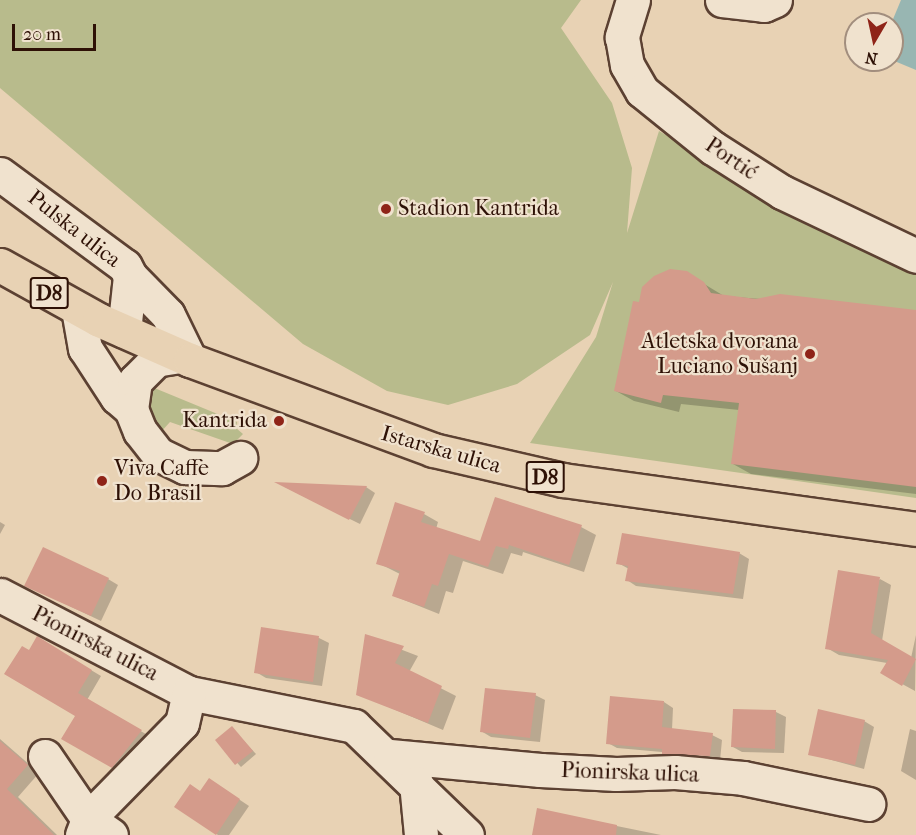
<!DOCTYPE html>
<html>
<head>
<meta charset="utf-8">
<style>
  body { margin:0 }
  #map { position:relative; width:916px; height:835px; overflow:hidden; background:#e8d2b4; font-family:"IM FELL French Canon",serif }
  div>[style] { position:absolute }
  .green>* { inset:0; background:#b8bb8c }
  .water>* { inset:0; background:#98b6b2 }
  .shadow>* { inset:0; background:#0003 }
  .building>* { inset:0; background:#d49b8b }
  .roads { filter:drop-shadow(2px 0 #5c4132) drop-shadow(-2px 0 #5c4132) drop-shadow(0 2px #5c4132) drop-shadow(0 -2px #5c4132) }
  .minor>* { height:33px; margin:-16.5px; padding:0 16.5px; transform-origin:16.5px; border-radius:16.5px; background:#f0e2ce }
  .major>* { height:33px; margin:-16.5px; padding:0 16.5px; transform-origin:16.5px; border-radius:16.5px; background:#e8d2b4 }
  .dots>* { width:16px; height:16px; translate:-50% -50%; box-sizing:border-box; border:3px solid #f0e2ce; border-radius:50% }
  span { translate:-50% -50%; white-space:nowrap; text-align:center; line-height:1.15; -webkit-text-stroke:4.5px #f0e2ce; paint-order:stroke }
  .shield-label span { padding:2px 4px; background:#f0e2ce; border:2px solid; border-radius:4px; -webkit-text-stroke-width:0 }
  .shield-label { font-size:21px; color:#2e1106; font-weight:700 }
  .street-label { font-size:22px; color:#2e1106 }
  .poi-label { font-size:22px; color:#2e1106 }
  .left { translate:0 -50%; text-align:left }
  .right { translate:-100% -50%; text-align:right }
  .north { position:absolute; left:844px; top:12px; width:60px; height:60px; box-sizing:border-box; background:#f0e2ce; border:2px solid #a28e7e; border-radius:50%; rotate:189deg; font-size:16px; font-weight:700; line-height:24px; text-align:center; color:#2e1106 }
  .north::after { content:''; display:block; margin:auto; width:21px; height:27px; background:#8f2418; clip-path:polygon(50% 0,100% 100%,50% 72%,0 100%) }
  .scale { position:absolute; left:12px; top:24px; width:84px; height:27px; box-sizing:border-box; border:3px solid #2e1106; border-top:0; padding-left:8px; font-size:18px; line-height:21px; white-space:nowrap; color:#2e1106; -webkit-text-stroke:4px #f0e2ce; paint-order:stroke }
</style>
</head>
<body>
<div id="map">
  <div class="green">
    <i style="clip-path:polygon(0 0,581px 0,561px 28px,612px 103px,632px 168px,627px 233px,659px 131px,871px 255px,916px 272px,916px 498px,530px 443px,596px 337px,613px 282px,590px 335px,517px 384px,448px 405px,387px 391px,303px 344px,0 88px)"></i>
    <i style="clip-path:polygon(152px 387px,237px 422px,236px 428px,243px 434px,233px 444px,170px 422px,160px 433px,148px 413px,147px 389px)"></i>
  </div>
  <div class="water">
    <i style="clip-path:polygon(901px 0,916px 0,916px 70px,892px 60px,891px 24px)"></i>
  </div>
  <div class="shadow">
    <i style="clip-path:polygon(686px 273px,724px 296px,916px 312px,916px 494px,751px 474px,733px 464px,739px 410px,681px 404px,679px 412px,634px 401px,616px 391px,640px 304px)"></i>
    <i style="clip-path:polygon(285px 487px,366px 487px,375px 493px,360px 524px)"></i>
    <i style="clip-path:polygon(424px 514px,438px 522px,436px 529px,481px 543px,581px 527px,596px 535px,584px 572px,523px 552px,522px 556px,511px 553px,503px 574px,463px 561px,453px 593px,446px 591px,439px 614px,394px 596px,400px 574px,378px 563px)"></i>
    <i style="clip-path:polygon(0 522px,5px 525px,0 534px)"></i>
    <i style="clip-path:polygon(739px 553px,749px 559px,743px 599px,636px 586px,627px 580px,629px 569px,618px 563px)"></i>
    <i style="clip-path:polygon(108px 579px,118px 585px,101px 621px,36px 590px)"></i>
    <i style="clip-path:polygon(880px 579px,891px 585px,882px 641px,911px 658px,916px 635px,915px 691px,882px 673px,887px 663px,839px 655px,827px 648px)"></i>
    <i style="clip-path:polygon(262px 629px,319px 638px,329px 643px,322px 686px,266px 678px,256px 672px)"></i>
    <i style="clip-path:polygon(366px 636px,418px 656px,409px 672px,456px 696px,443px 730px,358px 694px)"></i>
    <i style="clip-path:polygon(37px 638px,101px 676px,87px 700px,151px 737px,122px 772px,64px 739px,77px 716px,29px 652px)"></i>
    <i style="clip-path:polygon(535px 695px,545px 700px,540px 742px,491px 737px,481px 731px)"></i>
    <i style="clip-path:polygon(664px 702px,673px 708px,672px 730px,712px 735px,722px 740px,720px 761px,673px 758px,662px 752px,617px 748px,608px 743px)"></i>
    <i style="clip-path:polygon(734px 710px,776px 712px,786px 717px,784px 753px,742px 752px,733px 747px)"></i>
    <i style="clip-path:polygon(864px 721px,874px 727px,864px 769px,810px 754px)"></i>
    <i style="clip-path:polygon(232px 728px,256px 754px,241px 767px,217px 741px)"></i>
    <i style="clip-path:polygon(910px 729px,916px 731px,916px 780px,901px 771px)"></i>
    <i style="clip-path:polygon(0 739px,39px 773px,18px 797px,57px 835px,0 835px)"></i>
    <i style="clip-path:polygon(219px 786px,249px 806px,229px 835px,218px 835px,176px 806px)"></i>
    <i style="clip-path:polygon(538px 810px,661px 835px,533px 835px)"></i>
  </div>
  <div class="building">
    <i style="clip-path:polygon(670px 269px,687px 271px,704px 282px,711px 293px,756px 299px,780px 294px,916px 310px,916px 487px,731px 464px,739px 403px,663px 395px,661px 403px,614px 391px,633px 301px,639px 302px,642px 287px,654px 276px)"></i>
    <i style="clip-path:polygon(274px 482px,367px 486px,349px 520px)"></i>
    <i style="clip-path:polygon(495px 497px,582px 525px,569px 565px,509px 545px,508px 549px,496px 546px,488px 567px,449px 554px,438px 586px,432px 584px,424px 607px,392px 596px,400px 571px,376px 564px,395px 502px,425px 512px,421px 522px,480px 541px)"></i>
    <i style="clip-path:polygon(622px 533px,740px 552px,733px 594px,625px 581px,628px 566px,616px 564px)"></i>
    <i style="clip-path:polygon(43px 547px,109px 578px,91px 616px,24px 586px)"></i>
    <i style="clip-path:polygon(838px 570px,880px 577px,871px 633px,916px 659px,902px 686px,880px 673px,888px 660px,825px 649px)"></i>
    <i style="clip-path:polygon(261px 627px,319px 636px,313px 682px,254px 673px)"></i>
    <i style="clip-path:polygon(365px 634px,404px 646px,395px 663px,442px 686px,428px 723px,356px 695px)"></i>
    <i style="clip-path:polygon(37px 636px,92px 670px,78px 693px,142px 730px,112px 768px,61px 739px,75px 716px,4px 674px,22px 646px,29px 650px)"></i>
    <i style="clip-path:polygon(485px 688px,536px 693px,530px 738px,480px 732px)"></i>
    <i style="clip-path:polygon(610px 696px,664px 701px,662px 727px,713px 733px,710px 756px,662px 754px,662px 749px,606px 744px)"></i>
    <i style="clip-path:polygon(733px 709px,776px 710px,775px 749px,731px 747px)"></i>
    <i style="clip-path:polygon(818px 709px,865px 720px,855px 765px,808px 755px)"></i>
    <i style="clip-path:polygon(232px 726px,253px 751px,235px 765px,215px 740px)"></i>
    <i style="clip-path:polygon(0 741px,28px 765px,7px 789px,54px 835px,0 835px)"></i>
    <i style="clip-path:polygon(209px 778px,240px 799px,216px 835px,174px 807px,190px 784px,200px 791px)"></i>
    <i style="clip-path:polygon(537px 808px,617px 825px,616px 835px,532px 835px)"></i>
  </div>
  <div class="roads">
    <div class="minor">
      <i style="left:633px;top:0;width:39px;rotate:107deg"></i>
      <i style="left:622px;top:37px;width:28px;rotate:80deg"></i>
      <i style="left:627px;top:65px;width:30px;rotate:60deg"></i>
      <i style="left:642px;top:91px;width:91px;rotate:38.8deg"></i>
      <i style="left:713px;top:148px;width:82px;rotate:32.5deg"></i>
      <i style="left:782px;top:192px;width:148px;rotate:25.5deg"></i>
      <i style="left:722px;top:0;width:42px;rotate:6.8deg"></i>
      <i style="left:764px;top:5px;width:12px;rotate:-24deg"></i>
      <i style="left:0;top:174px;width:155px;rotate:36.4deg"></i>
      <i style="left:125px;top:266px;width:11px;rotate:63deg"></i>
      <i style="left:130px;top:276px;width:55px;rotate:96.2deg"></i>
      <i style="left:130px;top:276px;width:54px;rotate:45.7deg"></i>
      <i style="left:168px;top:315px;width:50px;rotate:63.9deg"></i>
      <i style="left:78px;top:309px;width:40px;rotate:80deg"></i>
      <i style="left:85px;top:348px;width:59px;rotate:56.9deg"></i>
      <i style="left:117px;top:397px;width:18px;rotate:41deg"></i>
      <i style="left:180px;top:356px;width:24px;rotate:171deg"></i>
      <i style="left:156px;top:360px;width:30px;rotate:135deg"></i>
      <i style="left:135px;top:381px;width:28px;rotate:98deg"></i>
      <i style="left:131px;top:409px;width:24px;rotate:68deg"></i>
      <i style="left:140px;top:431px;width:29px;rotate:52deg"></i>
      <i style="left:158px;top:454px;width:30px;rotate:26deg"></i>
      <i style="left:185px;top:467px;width:37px;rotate:2deg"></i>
      <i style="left:222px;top:468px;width:21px;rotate:-29deg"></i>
      <i style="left:0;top:595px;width:213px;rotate:27.4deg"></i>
      <i style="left:189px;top:693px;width:168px;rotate:11.3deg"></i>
      <i style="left:354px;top:726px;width:157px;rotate:44deg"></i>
      <i style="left:45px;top:756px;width:76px;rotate:55.7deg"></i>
      <i style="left:88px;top:819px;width:28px;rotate:35deg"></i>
      <i style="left:390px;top:756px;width:151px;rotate:5.3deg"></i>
      <i style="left:540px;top:770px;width:76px;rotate:3deg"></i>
      <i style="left:616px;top:774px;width:59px;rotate:-1.9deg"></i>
      <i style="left:675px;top:772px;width:68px;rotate:5deg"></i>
      <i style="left:743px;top:778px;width:128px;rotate:11.7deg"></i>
      <i style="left:416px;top:783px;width:52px;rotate:84.5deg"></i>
      <i style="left:82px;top:835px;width:17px;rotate:-69deg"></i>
      <i style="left:88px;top:819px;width:134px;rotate:-45.6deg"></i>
      <i style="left:182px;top:723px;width:31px;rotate:-77deg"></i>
    </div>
    <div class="major">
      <i style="left:0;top:265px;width:113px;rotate:29.1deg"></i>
      <i style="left:99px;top:320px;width:99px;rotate:23.7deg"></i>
      <i style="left:190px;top:360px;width:259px;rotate:20.3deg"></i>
      <i style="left:433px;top:450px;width:133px;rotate:13deg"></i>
      <i style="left:563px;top:480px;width:356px;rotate:7.9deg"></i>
    </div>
  </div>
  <div class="dots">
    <i style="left:386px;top:209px;background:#8f2418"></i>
    <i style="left:810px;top:354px;background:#8f2418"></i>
    <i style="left:279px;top:421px;background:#8f2418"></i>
    <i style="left:102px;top:481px;background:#8f2418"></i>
  </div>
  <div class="shield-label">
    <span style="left:49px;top:293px">D8</span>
    <span style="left:545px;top:477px">D8</span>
  </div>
  <div class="street-label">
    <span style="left:731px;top:159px;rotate:34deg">Portić</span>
    <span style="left:74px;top:229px;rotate:38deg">Pulska ulica</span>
    <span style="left:441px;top:450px;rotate:16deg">Istarska ulica</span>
    <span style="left:95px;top:644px;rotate:27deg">Pionirska ulica</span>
    <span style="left:630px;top:773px;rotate:2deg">Pionirska ulica</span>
  </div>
  <div class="poi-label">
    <span class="left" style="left:398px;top:209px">Stadion Kantrida</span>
    <span class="right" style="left:798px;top:354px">Atletska dvorana<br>Luciano Sušanj</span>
    <span class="right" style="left:267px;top:421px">Kantrida</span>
    <span class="left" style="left:114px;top:481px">Viva Caffe<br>Do Brasil</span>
  </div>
  <div class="north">N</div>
  <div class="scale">20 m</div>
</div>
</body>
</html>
